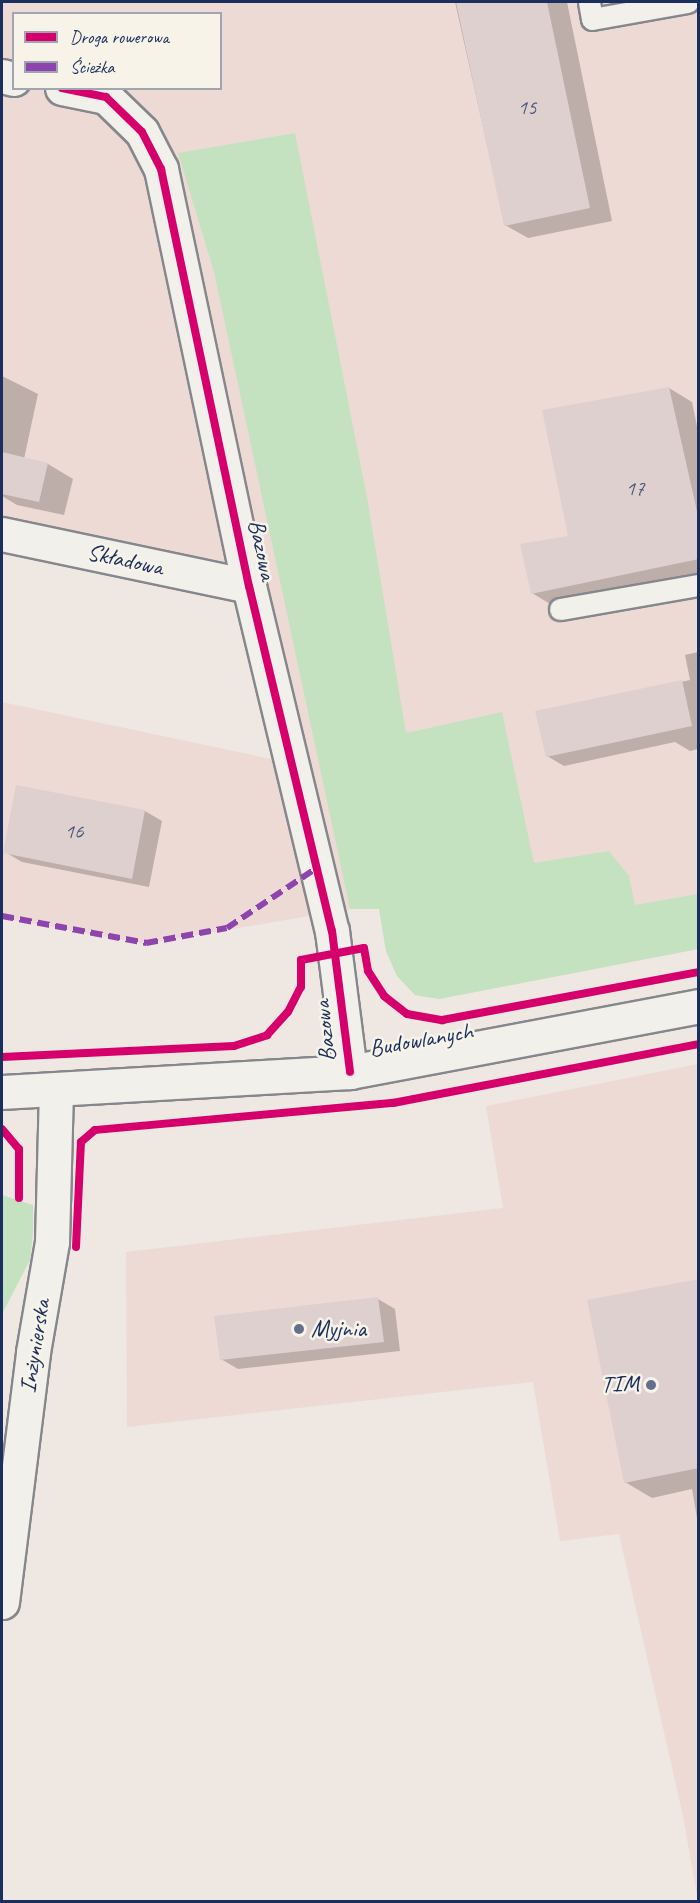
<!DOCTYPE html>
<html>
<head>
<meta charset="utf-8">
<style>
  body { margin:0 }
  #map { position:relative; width:700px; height:1903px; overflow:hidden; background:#efe7e2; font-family:Caveat,sans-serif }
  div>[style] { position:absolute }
  .built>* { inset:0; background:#eddad5 }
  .green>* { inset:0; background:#c4e2c0 }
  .shadow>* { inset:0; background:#0003 }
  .building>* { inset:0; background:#ded0ce }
  .roads { filter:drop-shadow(2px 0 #86878d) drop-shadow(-2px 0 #86878d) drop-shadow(0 2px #86878d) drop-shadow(0 -2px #86878d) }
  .lane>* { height:21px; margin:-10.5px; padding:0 10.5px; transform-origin:10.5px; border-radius:10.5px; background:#f2f0eb }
  .street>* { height:33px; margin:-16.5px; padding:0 16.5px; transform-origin:16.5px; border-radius:16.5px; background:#f2f0eb }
  .quiet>* { height:6px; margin-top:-3px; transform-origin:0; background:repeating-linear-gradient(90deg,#8e44ad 0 12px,transparent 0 18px) }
  .cycleway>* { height:8px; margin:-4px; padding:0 4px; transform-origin:4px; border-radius:4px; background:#d6006c }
  .dots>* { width:16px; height:16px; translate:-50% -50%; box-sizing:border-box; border:3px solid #f7f3e8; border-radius:50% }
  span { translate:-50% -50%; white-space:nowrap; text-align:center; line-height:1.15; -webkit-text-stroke:5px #f7f3e8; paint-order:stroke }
  .number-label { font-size:21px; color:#4d587a }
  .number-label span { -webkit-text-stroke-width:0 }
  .street-label { font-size:24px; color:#1b2f5e }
  .poi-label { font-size:24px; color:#1b2f5e }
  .left { translate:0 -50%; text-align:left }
  .right { translate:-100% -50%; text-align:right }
  .frame { position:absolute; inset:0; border:3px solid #1b2f5e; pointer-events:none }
  .legend { position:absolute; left:12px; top:12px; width:210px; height:78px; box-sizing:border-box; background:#f7f3e8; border:2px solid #9fa5b1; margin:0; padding:8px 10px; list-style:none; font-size:18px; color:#1b2f5e }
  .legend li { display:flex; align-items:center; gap:12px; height:30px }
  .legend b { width:30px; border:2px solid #9fa5b1 }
</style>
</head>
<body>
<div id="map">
  <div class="built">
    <i style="clip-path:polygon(evenodd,2px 2px,698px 2px,698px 949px,439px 999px,415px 995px,397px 976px,386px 951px,379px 909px,350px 909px,145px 944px,2px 918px,2px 702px,290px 763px,248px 588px,2px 535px,2px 2px,14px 14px,220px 14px,220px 88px,14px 88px,14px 14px)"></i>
    <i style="clip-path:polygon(698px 1064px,698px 1901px,683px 1816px,619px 1534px,560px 1541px,533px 1382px,127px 1427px,126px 1252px,503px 1208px,486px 1106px)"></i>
  </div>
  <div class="green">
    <i style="clip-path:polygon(295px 133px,367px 497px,406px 733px,502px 712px,534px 863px,609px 851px,629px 876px,635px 905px,698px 894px,698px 949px,439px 999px,415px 995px,397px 976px,386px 951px,379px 909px,350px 909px,214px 272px,178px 153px)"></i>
    <i style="clip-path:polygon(2px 1195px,33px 1205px,33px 1234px,30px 1260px,2px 1314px)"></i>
  </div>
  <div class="shadow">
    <i style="clip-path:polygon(455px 2px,567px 2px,612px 221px,528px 238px,505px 225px)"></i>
    <i style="clip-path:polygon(2px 376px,38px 394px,24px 459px,48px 464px,73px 479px,64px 515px,17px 505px,2px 496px)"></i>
    <i style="clip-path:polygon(669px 388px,692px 402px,698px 431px,698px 577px,555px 607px,532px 593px)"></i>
    <i style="clip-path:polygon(698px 652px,698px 749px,690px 751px,675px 742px,564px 766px,547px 756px,537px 712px,690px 680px,685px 655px)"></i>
    <i style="clip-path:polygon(145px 811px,162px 821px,149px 887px,22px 862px,5px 852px)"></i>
    <i style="clip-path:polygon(698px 1280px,698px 1524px,692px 1489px,652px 1498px,625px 1482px)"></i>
    <i style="clip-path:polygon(378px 1299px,395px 1309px,400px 1351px,238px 1369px,221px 1359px)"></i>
  </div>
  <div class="building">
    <i style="clip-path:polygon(456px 2px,547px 2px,590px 208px,504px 226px)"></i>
    <i style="clip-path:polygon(669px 387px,699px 520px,699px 559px,531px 594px,520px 544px,568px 536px,542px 410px)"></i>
    <i style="clip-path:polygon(2px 452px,48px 463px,39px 502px,2px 494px)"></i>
    <i style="clip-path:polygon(682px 680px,692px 726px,546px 757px,535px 711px)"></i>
    <i style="clip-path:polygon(16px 785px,145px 810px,132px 879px,3px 853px)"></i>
    <i style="clip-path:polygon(699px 1279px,699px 1468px,624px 1483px,587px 1300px)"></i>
    <i style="clip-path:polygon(378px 1297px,384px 1342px,220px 1360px,214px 1316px)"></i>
  </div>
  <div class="roads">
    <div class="lane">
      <i style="left:589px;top:2px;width:17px;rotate:80deg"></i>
      <i style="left:592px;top:19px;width:97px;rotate:-10.1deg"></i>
      <i style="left:560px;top:609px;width:140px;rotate:-9.9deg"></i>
    </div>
    <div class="street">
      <i style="left:2px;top:76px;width:12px;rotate:14deg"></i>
      <i style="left:62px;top:88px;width:45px;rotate:11.6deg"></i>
      <i style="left:106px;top:97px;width:50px;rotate:44.2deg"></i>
      <i style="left:142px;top:132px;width:42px;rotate:62.8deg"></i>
      <i style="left:161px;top:169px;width:426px;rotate:78.1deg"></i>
      <i style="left:249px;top:586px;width:355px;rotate:76.5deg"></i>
      <i style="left:332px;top:931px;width:142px;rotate:82.7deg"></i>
      <i style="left:2px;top:534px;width:252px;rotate:11.9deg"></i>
      <i style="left:2px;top:1092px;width:349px;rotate:-3.3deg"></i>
      <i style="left:350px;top:1072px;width:354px;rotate:-10.7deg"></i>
      <i style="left:2px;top:1602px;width:252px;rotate:-82.9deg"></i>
      <i style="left:33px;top:1352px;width:112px;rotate:-80.2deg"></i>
      <i style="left:52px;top:1242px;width:152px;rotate:-88.5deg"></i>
    </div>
  </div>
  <div class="quiet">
    <i style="left:2px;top:916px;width:147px;rotate:10.6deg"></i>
    <i style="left:146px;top:943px;width:82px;rotate:-10.5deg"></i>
    <i style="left:227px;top:928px;width:110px;rotate:-33.8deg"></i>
  </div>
  <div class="cycleway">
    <i style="left:62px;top:88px;width:45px;rotate:11.6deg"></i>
    <i style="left:106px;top:97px;width:50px;rotate:44.2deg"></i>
    <i style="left:142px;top:132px;width:42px;rotate:62.8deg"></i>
    <i style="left:161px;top:169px;width:426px;rotate:78.1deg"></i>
    <i style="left:249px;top:586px;width:355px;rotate:76.5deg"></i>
    <i style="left:332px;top:931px;width:142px;rotate:82.7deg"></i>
    <i style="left:2px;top:1057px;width:232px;rotate:-2.7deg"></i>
    <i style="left:234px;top:1046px;width:35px;rotate:-18deg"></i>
    <i style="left:267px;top:1035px;width:31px;rotate:-48deg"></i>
    <i style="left:288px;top:1012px;width:28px;rotate:-63deg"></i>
    <i style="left:301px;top:987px;width:27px;rotate:-90deg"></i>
    <i style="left:301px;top:960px;width:64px;rotate:-10.8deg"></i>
    <i style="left:364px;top:948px;width:23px;rotate:80deg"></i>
    <i style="left:368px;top:971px;width:30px;rotate:57deg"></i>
    <i style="left:384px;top:996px;width:29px;rotate:38deg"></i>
    <i style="left:407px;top:1014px;width:36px;rotate:10deg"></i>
    <i style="left:442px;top:1020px;width:260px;rotate:-10.6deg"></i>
    <i style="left:2px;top:1129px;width:26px;rotate:50deg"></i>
    <i style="left:19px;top:1149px;width:49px;rotate:90deg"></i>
    <i style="left:76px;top:1247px;width:105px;rotate:-87.3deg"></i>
    <i style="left:81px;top:1142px;width:18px;rotate:-41deg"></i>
    <i style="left:95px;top:1130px;width:299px;rotate:-5.2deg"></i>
    <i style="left:393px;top:1103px;width:311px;rotate:-10.9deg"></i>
  </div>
  <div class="dots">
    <i style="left:299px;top:1329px;background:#656f8c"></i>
    <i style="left:651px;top:1385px;background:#656f8c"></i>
  </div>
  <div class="number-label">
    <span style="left:527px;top:107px">15</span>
    <span style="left:635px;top:488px">17</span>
    <span style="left:74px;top:831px">16</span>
  </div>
  <div class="street-label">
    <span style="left:262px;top:550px;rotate:78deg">Bazowa</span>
    <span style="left:125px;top:560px;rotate:12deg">Składowa</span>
    <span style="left:325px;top:1031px;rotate:-96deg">Bazowa</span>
    <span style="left:421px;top:1040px;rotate:-10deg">Budowlanych</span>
    <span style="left:35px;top:1346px;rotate:-81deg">Inżynierska</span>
  </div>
  <div class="poi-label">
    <span class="left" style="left:311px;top:1329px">Myjnia</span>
    <span class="right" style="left:639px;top:1385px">TIM</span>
  </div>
  <div class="frame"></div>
  <ul class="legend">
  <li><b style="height:8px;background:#d6006c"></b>Droga rowerowa</li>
  <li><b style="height:8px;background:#8e44ad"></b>Ścieżka</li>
  </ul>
</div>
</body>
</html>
